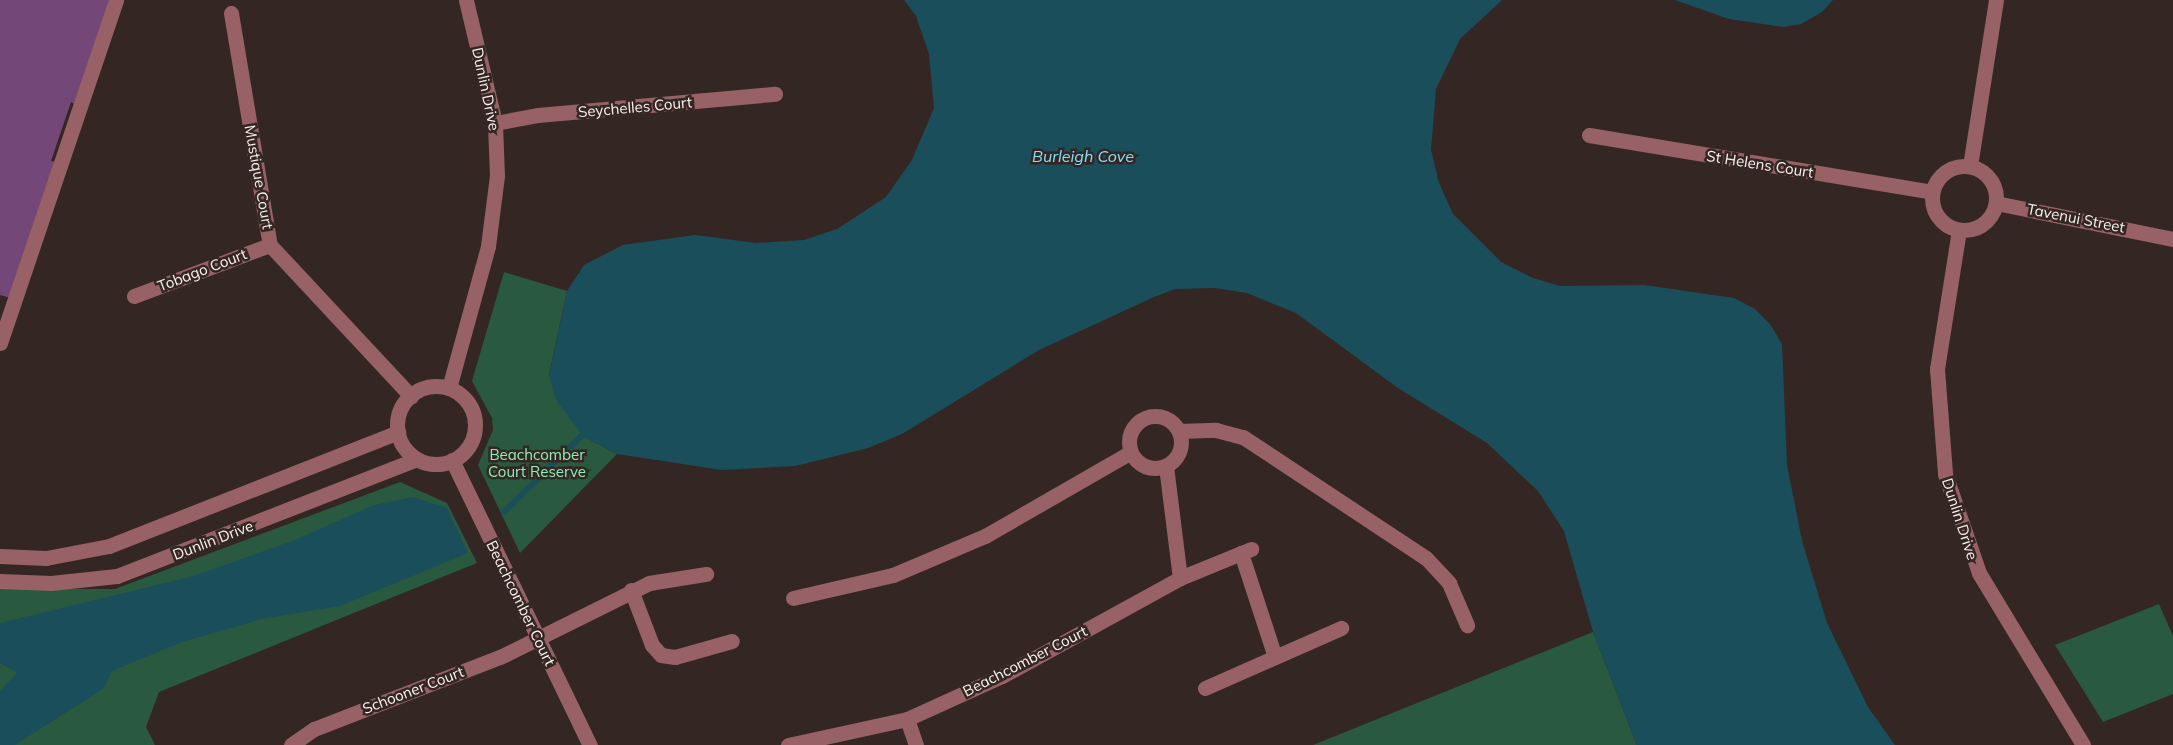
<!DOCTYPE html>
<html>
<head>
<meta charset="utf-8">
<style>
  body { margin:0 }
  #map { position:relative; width:2173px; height:745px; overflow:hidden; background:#342723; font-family:Mulish,sans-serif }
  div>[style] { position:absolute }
  .green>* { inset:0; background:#29593e }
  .water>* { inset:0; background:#1b4e5b }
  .stream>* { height:6px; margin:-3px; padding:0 3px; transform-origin:3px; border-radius:3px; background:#1b4e5b }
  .building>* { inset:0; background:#744779 }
  .minor>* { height:15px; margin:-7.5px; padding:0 7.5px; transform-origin:7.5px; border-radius:7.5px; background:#976166 }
  .minor>.ring { margin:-7.5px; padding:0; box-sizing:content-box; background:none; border:15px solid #976166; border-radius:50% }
  span { translate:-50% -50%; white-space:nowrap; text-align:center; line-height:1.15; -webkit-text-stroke:5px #342723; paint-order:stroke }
  .street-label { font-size:15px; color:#fbf2ef }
  .park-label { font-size:15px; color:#8cf1b7 }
  .water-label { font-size:16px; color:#7fe2fd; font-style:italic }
</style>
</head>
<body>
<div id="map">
  <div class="green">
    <i style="clip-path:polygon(504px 272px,567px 291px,549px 375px,583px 436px,617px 454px,520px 553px,478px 465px,493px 430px,492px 418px,472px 381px)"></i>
    <i style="clip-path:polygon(400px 482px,447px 503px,477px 563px,159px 692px,146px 727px,155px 745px,0 745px,0 589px,115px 589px)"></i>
    <i style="clip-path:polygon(2159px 604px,2173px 636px,2173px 694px,2103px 722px,2055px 645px)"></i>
    <i style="clip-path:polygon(1593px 632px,1637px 745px,1313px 745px)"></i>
  </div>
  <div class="water">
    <i style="clip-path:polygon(904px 0,1502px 0,1460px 39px,1436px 89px,1431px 150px,1439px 183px,1453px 214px,1501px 262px,1533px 278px,1560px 286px,1644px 285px,1734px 298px,1755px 309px,1770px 324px,1782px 344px,1787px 465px,1802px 541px,1827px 623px,1868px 707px,1895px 745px,1637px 745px,1593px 632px,1564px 531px,1538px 491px,1487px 443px,1398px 388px,1296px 313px,1247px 293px,1215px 288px,1175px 289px,1154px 297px,1039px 350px,902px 434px,868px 448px,795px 466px,722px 470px,617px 454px,583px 436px,556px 400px,549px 376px,567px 291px,584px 265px,623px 245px,695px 235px,756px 243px,804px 240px,837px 229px,886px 197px,912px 160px,934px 108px,929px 54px,916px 16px)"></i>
    <i style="clip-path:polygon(1675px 0,1833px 0,1822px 12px,1801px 24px,1783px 27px,1729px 19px)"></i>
    <i style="clip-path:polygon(413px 497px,447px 508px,468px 553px,340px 606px,262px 619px,182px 642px,112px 671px,103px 689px,15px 745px,0 745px,0 691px,17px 673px,0 663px,0 623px,194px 576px,295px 540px,374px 505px)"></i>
  </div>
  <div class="stream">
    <i style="left:504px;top:512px;width:110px;rotate:-44.6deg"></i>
  </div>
  <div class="building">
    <i style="clip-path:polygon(0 0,111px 0,76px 105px,71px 102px,51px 161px,56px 162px,11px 298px,0 295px)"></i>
  </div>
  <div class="minor">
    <i style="left:231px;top:13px;width:235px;rotate:80.5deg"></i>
    <i style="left:270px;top:245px;width:207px;rotate:47deg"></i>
    <i style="left:495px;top:123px;width:44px;rotate:-10.5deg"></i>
    <i style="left:538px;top:115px;width:238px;rotate:-5.1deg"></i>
    <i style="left:1589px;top:135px;width:348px;rotate:9.4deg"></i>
    <i class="ring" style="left:1932px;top:166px;width:49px;height:49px"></i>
    <i style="left:1970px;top:166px;width:168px;rotate:-81.1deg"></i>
    <i style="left:1996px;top:203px;width:181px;rotate:11.5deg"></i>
    <i style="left:1959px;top:230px;width:141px;rotate:99deg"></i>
    <i style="left:1937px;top:369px;width:105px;rotate:85.6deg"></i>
    <i style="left:1945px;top:474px;width:105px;rotate:71deg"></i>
    <i style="left:1979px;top:573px;width:201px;rotate:58.8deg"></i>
    <i style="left:134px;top:296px;width:145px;rotate:-20.6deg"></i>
    <i style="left:0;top:343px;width:362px;rotate:-71.3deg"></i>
    <i class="ring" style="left:397px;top:386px;width:63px;height:63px"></i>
    <i style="left:449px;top:388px;width:147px;rotate:-74.6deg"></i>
    <i style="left:488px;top:246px;width:71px;rotate:-82.7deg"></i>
    <i style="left:497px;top:176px;width:53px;rotate:-92.2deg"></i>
    <i style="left:495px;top:123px;width:126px;rotate:-103.3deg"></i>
    <i class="ring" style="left:1129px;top:416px;width:37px;height:37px"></i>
    <i style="left:1179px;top:431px;width:37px;rotate:-2deg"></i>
    <i style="left:1216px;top:430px;width:28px;rotate:15deg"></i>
    <i style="left:1243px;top:437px;width:219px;rotate:33.5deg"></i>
    <i style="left:1426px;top:558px;width:34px;rotate:47deg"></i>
    <i style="left:1449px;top:583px;width:46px;rotate:66.8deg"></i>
    <i style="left:452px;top:460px;width:317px;rotate:64.2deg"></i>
    <i style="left:1166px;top:466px;width:113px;rotate:82.9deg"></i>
    <i style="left:1241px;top:553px;width:109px;rotate:71.9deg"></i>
    <i style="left:0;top:556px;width:46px;rotate:2.5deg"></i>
    <i style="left:46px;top:558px;width:64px;rotate:-10.8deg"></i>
    <i style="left:109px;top:546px;width:311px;rotate:-21.5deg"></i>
    <i style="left:0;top:581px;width:51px;rotate:2.2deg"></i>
    <i style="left:51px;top:583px;width:66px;rotate:-6.1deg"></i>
    <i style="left:117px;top:576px;width:322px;rotate:-21.3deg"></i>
    <i style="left:631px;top:590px;width:59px;rotate:69.1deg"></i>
    <i style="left:652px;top:645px;width:13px;rotate:48deg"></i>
    <i style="left:661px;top:655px;width:14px;rotate:8deg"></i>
    <i style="left:675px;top:657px;width:59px;rotate:-15.7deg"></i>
    <i style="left:793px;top:598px;width:103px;rotate:-13deg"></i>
    <i style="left:893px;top:575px;width:100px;rotate:-23deg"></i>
    <i style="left:985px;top:536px;width:168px;rotate:-29.9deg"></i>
    <i style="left:1205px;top:688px;width:149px;rotate:-23.8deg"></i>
    <i style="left:907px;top:719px;width:28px;rotate:71deg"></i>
    <i style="left:291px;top:745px;width:28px;rotate:-35deg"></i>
    <i style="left:314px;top:729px;width:199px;rotate:-21.2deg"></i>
    <i style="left:500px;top:657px;width:166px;rotate:-26.4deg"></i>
    <i style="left:649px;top:583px;width:58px;rotate:-9deg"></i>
    <i style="left:788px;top:745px;width:122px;rotate:-12.3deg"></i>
    <i style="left:907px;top:719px;width:104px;rotate:-24.4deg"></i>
    <i style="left:1002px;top:676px;width:203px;rotate:-28.8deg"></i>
    <i style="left:1180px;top:578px;width:77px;rotate:-22.2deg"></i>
  </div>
  <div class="street-label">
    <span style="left:486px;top:89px;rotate:78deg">Dunlin Drive</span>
    <span style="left:635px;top:107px;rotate:-5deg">Seychelles Court</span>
    <span style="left:1760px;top:164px;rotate:9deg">St Helens Court</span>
    <span style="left:259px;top:177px;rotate:80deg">Mustique Court</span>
    <span style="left:2076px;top:218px;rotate:11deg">Tavenui Street</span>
    <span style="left:202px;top:270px;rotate:-21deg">Tobago Court</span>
    <span style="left:1960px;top:519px;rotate:72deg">Dunlin Drive</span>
    <span style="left:213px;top:540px;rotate:-21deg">Dunlin Drive</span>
    <span style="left:521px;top:603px;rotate:64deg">Beachcomber Court</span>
    <span style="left:1025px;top:661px;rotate:-27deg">Beachcomber Court</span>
    <span style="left:413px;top:690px;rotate:-21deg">Schooner Court</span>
  </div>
  <div class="park-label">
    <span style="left:537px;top:463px">Beachcomber<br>Court Reserve</span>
  </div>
  <div class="water-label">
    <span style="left:1083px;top:156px">Burleigh Cove</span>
  </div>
</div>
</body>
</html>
